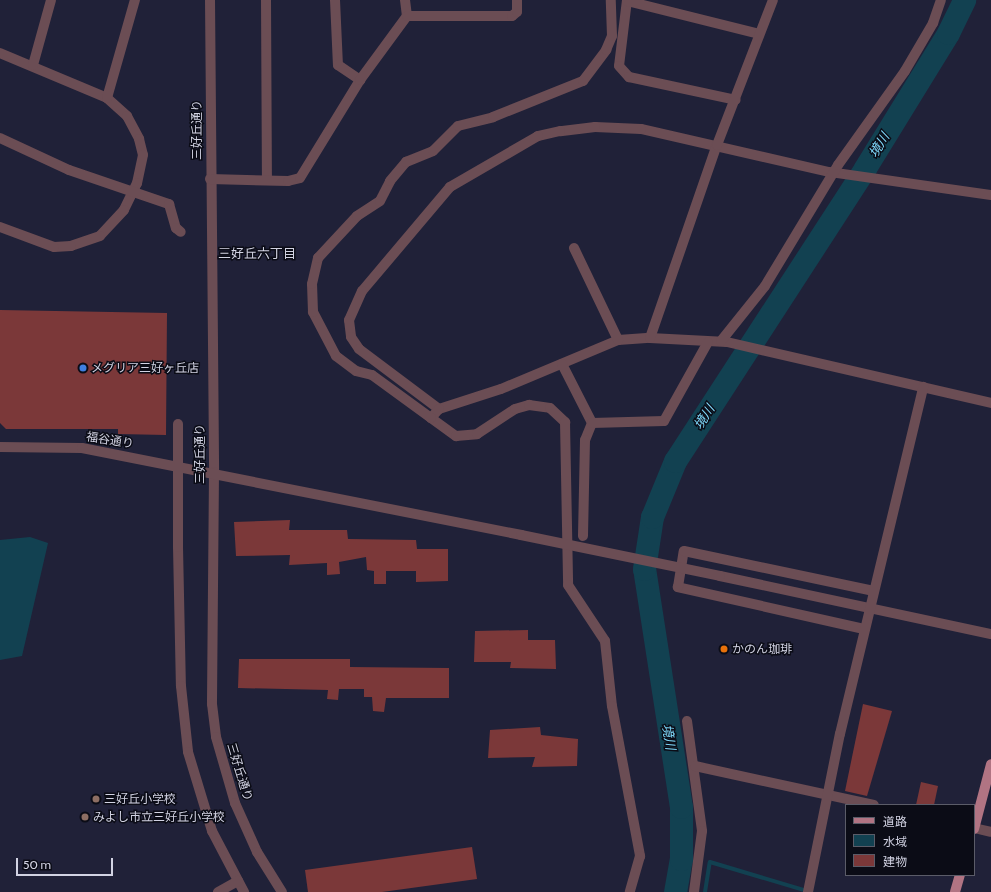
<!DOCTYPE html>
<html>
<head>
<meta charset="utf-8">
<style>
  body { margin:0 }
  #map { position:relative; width:991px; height:892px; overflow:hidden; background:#202138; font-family:Cabin,"Noto Sans JP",sans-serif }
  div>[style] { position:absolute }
  .water>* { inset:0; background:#124151 }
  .stream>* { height:4px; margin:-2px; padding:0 2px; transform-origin:2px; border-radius:2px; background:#124151 }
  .river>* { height:23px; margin:-11.5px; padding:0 11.5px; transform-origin:11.5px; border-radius:11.5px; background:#124151 }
  .building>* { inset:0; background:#7b3839 }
  .minor>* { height:10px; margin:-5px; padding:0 5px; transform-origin:5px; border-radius:5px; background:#6b4d54 }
  .major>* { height:10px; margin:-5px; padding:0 5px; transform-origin:5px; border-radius:5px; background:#b17483 }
  .minor-bridge>* { height:10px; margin:-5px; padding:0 5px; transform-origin:5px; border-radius:5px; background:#6b4d54 }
  .dots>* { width:11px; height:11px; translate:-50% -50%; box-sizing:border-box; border:2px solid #0b0c16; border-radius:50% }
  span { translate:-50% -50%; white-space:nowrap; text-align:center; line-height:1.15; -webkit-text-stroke:3px #0b0c16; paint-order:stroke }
  .street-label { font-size:12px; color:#d2d3e3 }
  .poi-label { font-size:12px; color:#d2d3e3 }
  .left { translate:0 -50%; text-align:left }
  .water-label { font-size:13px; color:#7fdafc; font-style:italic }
  .neighbourhood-label { font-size:13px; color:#d2d3e3 }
  .legend { position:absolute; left:845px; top:804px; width:130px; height:72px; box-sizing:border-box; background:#0b0c16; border:1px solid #5b5c68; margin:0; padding:5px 7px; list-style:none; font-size:12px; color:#d2d3e3 }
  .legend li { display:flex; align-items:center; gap:8px; height:20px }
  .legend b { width:20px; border:1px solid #5b5c68 }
  .scale { position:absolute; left:16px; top:858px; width:97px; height:18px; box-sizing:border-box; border:2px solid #d2d3e3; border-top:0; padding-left:5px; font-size:12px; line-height:14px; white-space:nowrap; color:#d2d3e3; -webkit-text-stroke:3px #0b0c16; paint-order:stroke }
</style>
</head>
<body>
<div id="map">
  <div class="water">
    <i style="clip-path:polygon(30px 537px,48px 543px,22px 656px,0 660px,0 540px)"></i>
  </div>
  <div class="stream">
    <i style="left:705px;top:892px;width:30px;rotate:-81deg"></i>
    <i style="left:710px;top:862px;width:101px;rotate:16.6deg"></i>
  </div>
  <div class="river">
    <i style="left:675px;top:892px;width:34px;rotate:-80deg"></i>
    <i style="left:681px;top:859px;width:52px;rotate:-90deg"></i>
    <i style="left:681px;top:807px;width:241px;rotate:-98.8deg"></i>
    <i style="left:644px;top:569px;width:53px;rotate:-81.3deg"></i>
    <i style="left:652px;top:517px;width:61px;rotate:-67.7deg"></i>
    <i style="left:675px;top:461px;width:349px;rotate:-57deg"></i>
    <i style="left:865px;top:168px;width:158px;rotate:-58.4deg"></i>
    <i style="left:948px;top:33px;width:37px;rotate:-64deg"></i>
  </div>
  <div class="building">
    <i style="clip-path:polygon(0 310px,167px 313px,166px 435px,118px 434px,118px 429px,6px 429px,0 423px)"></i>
    <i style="clip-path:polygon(290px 520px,289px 530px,347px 530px,348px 539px,416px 540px,417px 549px,448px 549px,448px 581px,416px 582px,416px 571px,386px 571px,386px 584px,374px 584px,374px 571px,367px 570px,366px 557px,339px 562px,340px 574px,327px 575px,327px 563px,289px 565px,290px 555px,236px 556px,234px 522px)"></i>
    <i style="clip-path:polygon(528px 630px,528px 640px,555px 640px,556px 669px,510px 668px,511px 662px,474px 662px,475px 631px)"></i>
    <i style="clip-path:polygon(239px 659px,350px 659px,350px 667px,449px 668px,449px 698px,386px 698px,384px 712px,373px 711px,372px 697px,364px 697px,364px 689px,339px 689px,338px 700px,327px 699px,328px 690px,238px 688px)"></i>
    <i style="clip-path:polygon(863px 704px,892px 711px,867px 796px,845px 791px)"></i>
    <i style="clip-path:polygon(540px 727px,541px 735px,578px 739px,577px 766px,532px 767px,535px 757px,488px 758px,490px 730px)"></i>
    <i style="clip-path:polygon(921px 782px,938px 786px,934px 805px,916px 805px)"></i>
    <i style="clip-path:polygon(472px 847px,477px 879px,382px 892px,308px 892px,305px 870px)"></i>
  </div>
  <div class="minor">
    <i style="left:210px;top:0;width:472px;rotate:89.5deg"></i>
    <i style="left:214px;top:472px;width:232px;rotate:90.5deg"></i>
    <i style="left:212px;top:704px;width:33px;rotate:83deg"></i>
    <i style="left:216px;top:737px;width:69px;rotate:73.9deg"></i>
    <i style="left:235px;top:803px;width:54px;rotate:65.8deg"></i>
    <i style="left:257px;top:852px;width:47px;rotate:58deg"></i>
    <i style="left:266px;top:0;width:179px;rotate:89.7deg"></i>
    <i style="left:335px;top:0;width:65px;rotate:87.4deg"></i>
    <i style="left:338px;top:65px;width:27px;rotate:34deg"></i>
    <i style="left:405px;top:0;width:16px;rotate:83deg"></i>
    <i style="left:627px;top:0;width:66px;rotate:96.9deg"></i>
    <i style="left:619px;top:66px;width:15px;rotate:48deg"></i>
    <i style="left:629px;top:77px;width:109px;rotate:12.1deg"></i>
    <i style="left:627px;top:1px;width:136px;rotate:14deg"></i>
    <i style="left:0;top:53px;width:116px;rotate:22.8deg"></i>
    <i style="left:107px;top:98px;width:27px;rotate:42deg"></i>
    <i style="left:127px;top:116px;width:26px;rotate:62deg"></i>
    <i style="left:139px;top:139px;width:16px;rotate:76deg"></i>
    <i style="left:143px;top:155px;width:29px;rotate:102deg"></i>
    <i style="left:137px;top:183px;width:30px;rotate:116deg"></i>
    <i style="left:124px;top:210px;width:35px;rotate:133deg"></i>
    <i style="left:100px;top:236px;width:31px;rotate:161deg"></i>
    <i style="left:71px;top:246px;width:17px;rotate:177deg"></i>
    <i style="left:54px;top:247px;width:58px;rotate:-159.7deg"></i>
    <i style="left:33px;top:65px;width:67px;rotate:-74.5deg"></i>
    <i style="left:107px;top:98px;width:102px;rotate:-74.1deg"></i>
    <i style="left:0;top:138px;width:76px;rotate:24.9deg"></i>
    <i style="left:69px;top:170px;width:106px;rotate:18.8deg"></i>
    <i style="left:169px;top:204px;width:25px;rotate:74deg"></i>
    <i style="left:176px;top:228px;width:6px;rotate:39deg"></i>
    <i style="left:210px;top:179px;width:78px;rotate:1.5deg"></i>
    <i style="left:288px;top:181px;width:12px;rotate:-14deg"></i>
    <i style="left:300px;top:178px;width:115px;rotate:-58.5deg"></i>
    <i style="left:360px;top:80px;width:79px;rotate:-53.7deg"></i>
    <i style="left:407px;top:16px;width:105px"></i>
    <i style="left:512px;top:16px;width:6px;rotate:-39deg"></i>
    <i style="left:517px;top:12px;width:12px;rotate:-90deg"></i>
    <i style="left:991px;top:195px;width:164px;rotate:-171.9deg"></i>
    <i style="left:829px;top:172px;width:193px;rotate:-167.1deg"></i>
    <i style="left:641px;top:129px;width:46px;rotate:-177.5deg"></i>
    <i style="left:595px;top:127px;width:35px;rotate:173deg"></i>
    <i style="left:560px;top:131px;width:23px;rotate:167deg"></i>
    <i style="left:538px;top:136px;width:102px;rotate:149.9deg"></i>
    <i style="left:450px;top:187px;width:136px;rotate:130.2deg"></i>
    <i style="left:362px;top:291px;width:32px;rotate:114deg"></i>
    <i style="left:349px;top:320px;width:17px;rotate:83deg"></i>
    <i style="left:351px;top:337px;width:14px;rotate:56deg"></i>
    <i style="left:359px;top:349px;width:100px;rotate:36.9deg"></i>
    <i style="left:439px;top:409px;width:65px;rotate:-17.9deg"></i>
    <i style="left:501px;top:389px;width:127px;rotate:-22.7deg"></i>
    <i style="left:618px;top:340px;width:32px;rotate:-4deg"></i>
    <i style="left:650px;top:338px;width:77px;rotate:3deg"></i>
    <i style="left:727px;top:342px;width:271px;rotate:13deg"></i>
    <i style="left:574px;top:248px;width:102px;rotate:64.4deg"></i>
    <i style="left:650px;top:338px;width:204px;rotate:-70.9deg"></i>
    <i style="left:717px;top:145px;width:155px;rotate:-68.9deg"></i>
    <i style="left:721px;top:341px;width:70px;rotate:-51.3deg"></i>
    <i style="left:765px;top:286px;width:141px;rotate:-58.9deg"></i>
    <i style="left:838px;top:165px;width:115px;rotate:-54.5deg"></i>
    <i style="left:905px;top:71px;width:56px;rotate:-59.7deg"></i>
    <i style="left:933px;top:23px;width:24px;rotate:-71deg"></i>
    <i style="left:562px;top:364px;width:66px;rotate:63deg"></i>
    <i style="left:592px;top:423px;width:18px;rotate:112deg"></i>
    <i style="left:585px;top:440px;width:96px;rotate:91.2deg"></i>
    <i style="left:439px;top:409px;width:12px;rotate:132deg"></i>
    <i style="left:431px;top:418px;width:31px;rotate:36deg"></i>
    <i style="left:456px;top:436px;width:21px;rotate:-5deg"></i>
    <i style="left:477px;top:434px;width:45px;rotate:-33.3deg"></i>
    <i style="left:515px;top:409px;width:15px;rotate:-16deg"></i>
    <i style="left:529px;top:405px;width:21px;rotate:8deg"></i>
    <i style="left:550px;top:408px;width:21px;rotate:43deg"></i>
    <i style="left:565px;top:422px;width:163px;rotate:88.9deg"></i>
    <i style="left:568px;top:585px;width:67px;rotate:56.5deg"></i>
    <i style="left:605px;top:641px;width:65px;rotate:83.9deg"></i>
    <i style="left:612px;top:706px;width:153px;rotate:79.4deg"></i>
    <i style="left:640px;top:856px;width:37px;rotate:106deg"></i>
    <i style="left:431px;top:418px;width:73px;rotate:-143.9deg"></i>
    <i style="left:372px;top:375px;width:16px;rotate:-166deg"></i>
    <i style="left:356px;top:371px;width:25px;rotate:-143deg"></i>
    <i style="left:336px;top:356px;width:50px;rotate:-117.6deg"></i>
    <i style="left:313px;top:312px;width:28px;rotate:-92deg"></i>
    <i style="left:312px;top:284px;width:27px;rotate:-77deg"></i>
    <i style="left:318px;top:258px;width:57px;rotate:-47.1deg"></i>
    <i style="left:357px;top:216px;width:27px;rotate:-33deg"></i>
    <i style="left:380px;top:201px;width:22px;rotate:-63deg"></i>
    <i style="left:390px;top:181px;width:25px;rotate:-50deg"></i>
    <i style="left:406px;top:162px;width:29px;rotate:-22deg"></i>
    <i style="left:433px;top:151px;width:35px;rotate:-45deg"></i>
    <i style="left:458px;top:126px;width:36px;rotate:-14deg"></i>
    <i style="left:493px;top:117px;width:97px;rotate:-21.8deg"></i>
    <i style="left:583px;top:81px;width:39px;rotate:-53deg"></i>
    <i style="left:606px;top:50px;width:15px;rotate:-67deg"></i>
    <i style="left:612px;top:36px;width:36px;rotate:-92deg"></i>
    <i style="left:592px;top:423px;width:72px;rotate:-1.6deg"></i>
    <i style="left:664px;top:421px;width:90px;rotate:-60.9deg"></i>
    <i style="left:0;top:447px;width:82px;rotate:0.7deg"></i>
    <i style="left:82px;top:448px;width:448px;rotate:11.2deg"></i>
    <i style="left:178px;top:547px;width:139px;rotate:88.8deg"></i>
    <i style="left:181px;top:686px;width:66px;rotate:83.9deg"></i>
    <i style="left:188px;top:752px;width:83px;rotate:73.1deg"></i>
    <i style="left:212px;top:831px;width:69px;rotate:62.3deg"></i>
    <i style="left:720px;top:576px;width:277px;rotate:12.1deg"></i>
    <i style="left:864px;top:629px;width:191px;rotate:-167.3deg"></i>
    <i style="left:678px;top:587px;width:36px;rotate:-81deg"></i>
    <i style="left:684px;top:551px;width:194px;rotate:11.9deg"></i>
    <i style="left:687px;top:721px;width:111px;rotate:82.2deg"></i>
    <i style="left:702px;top:831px;width:62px;rotate:97.5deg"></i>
    <i style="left:695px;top:766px;width:183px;rotate:12.3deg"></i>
    <i style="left:974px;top:828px;width:17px;rotate:13deg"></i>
    <i style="left:218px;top:892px;width:23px;rotate:-29deg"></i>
    <i style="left:808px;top:892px;width:161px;rotate:-78.6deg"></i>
    <i style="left:840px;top:734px;width:357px;rotate:-76.5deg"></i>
  </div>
  <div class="major">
    <i style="left:974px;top:829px;width:67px;rotate:-75.3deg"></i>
    <i style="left:955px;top:892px;width:18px;rotate:-74deg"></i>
  </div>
  <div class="minor-bridge">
    <i style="left:178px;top:424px;width:123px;rotate:90deg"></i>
    <i style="left:521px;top:535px;width:203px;rotate:11.6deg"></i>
  </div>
  <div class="dots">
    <i style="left:83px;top:368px;background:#3f7fe0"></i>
    <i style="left:724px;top:649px;background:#e8710a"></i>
    <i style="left:96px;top:799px;background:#8d6e63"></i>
    <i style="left:85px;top:817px;background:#8d6e63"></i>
  </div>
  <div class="street-label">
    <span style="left:197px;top:130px;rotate:-90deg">三好丘通り</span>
    <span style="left:110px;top:440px;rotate:9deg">福谷通り</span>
    <span style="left:200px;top:454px;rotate:-90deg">三好丘通り</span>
    <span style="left:240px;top:772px;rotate:73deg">三好丘通り</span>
  </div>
  <div class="poi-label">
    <span class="left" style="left:91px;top:368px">メグリア三好ヶ丘店</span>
    <span class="left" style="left:732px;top:649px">かのん珈琲</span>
    <span class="left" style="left:104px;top:799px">三好丘小学校</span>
    <span class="left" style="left:93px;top:817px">みよし市立三好丘小学校</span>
  </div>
  <div class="water-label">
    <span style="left:879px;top:145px;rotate:-58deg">境川</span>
    <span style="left:704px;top:417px;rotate:-57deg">境川</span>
    <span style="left:669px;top:737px;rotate:81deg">境川</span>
  </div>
  <div class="neighbourhood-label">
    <span style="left:257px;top:253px">三好丘六丁目</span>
  </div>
  <ul class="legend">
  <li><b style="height:5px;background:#b17483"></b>道路</li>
  <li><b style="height:11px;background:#124151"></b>水域</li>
  <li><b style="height:11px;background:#7b3839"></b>建物</li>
  </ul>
  <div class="scale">50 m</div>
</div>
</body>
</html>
